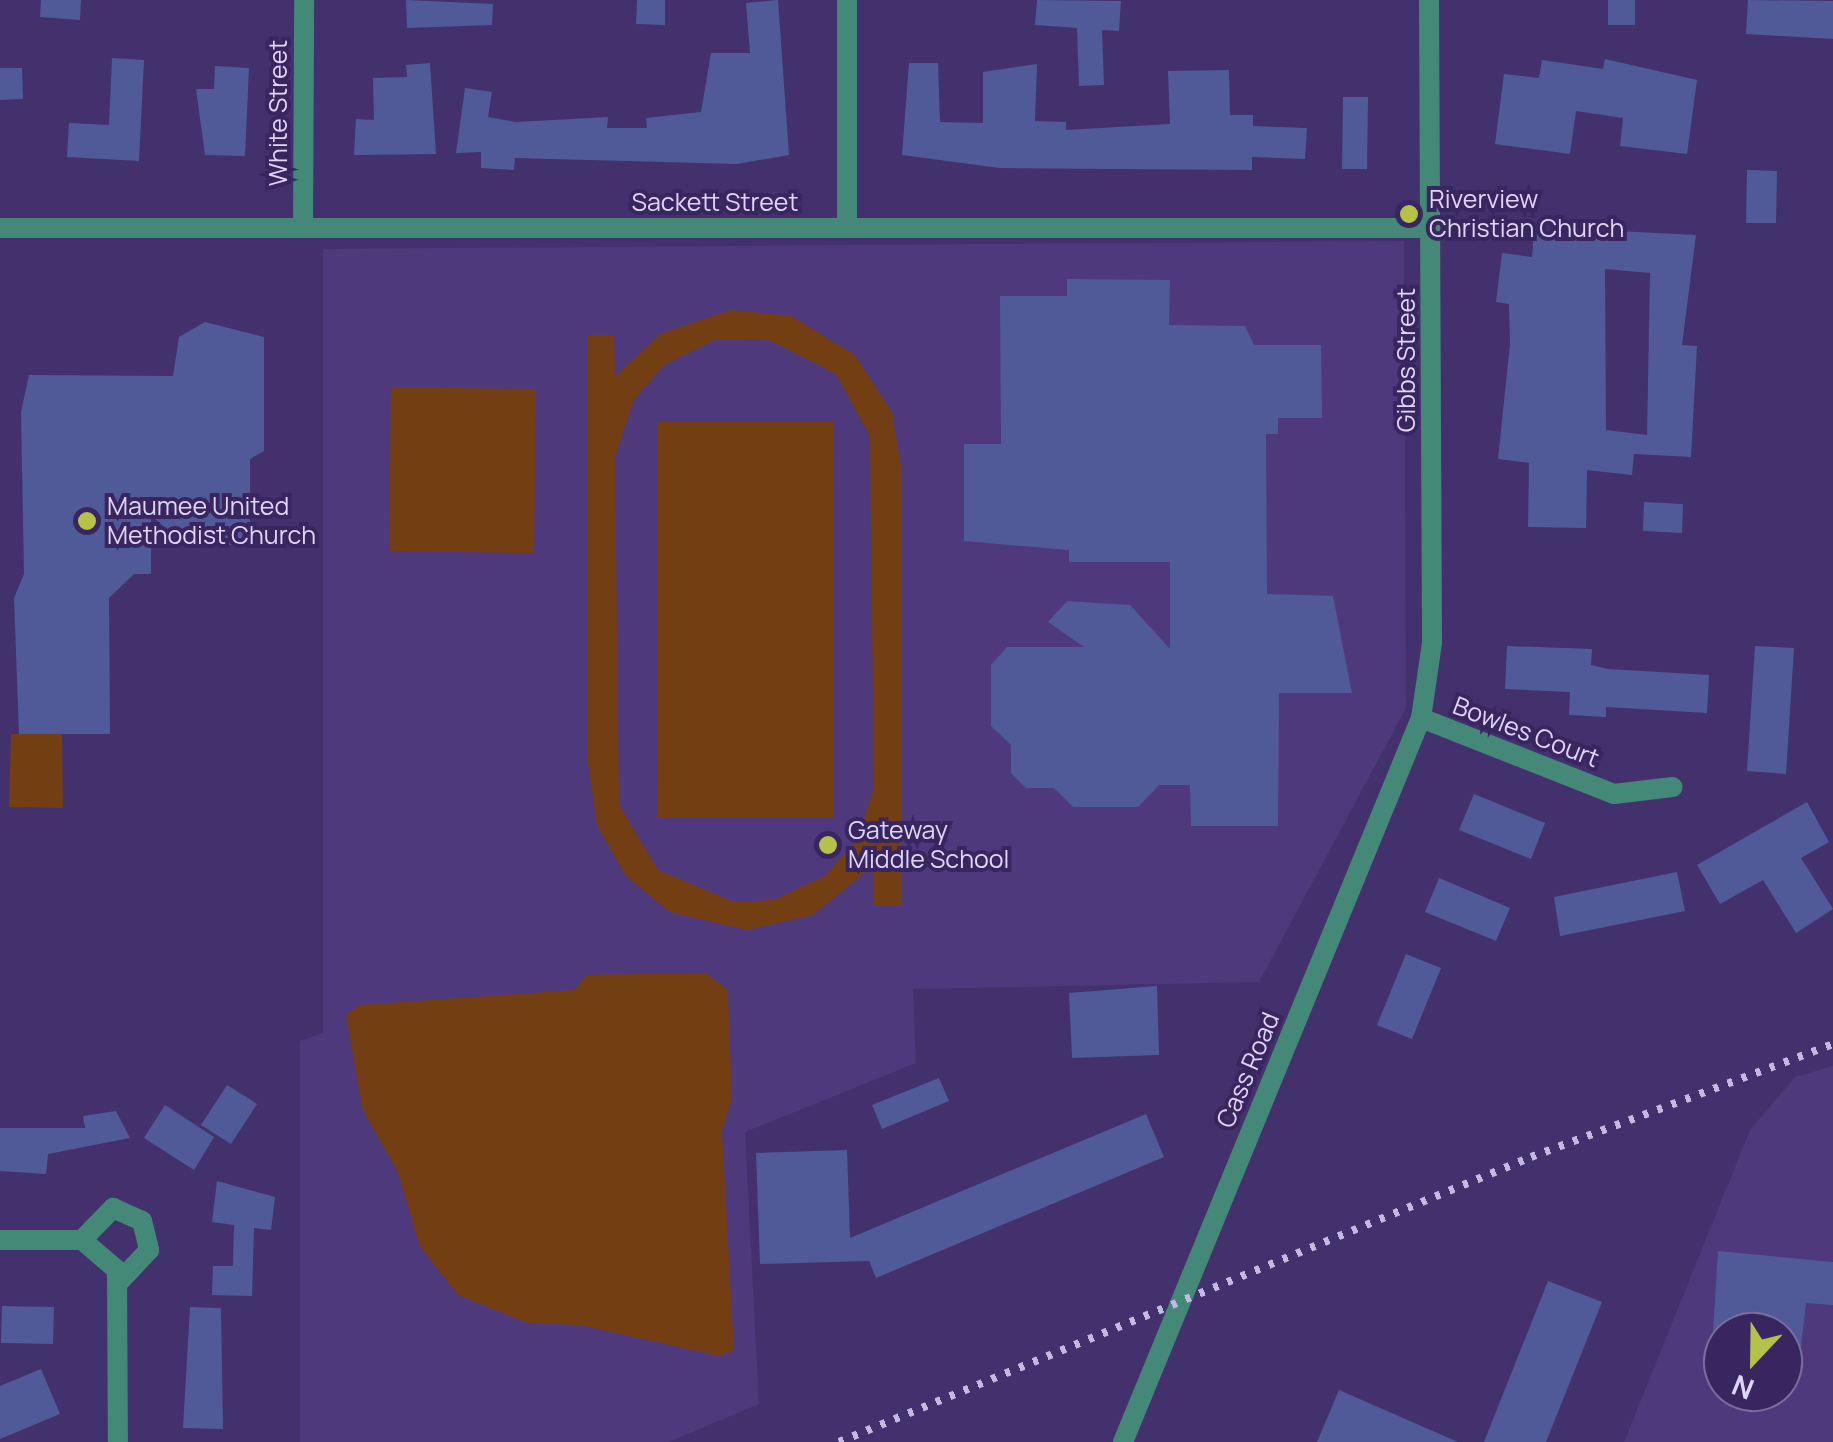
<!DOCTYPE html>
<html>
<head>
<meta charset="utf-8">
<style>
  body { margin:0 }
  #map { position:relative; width:1833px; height:1442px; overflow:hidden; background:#43316d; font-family:Manrope,sans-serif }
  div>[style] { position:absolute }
  .built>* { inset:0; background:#4e397c }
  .green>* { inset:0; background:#733e12 }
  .building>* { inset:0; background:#505a99 }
  .minor>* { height:20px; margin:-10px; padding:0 10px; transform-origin:10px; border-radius:10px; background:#448977 }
  .tertiary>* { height:20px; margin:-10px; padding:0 10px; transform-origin:10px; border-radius:10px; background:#448977 }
  .rail>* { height:8px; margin-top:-4px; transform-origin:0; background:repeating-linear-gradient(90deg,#c3bae2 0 5px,transparent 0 15px) }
  .dots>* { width:28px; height:28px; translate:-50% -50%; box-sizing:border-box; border:5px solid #392661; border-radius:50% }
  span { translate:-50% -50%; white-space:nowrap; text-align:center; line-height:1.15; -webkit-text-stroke:8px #392661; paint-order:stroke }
  .street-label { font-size:25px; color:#ded7fb }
  .poi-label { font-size:25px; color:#ded7fb }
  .left { translate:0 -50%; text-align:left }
  .north { position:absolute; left:1703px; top:1312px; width:100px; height:100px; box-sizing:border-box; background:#392661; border:2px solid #7b6d9f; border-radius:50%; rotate:202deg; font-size:28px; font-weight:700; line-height:40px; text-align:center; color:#ded7fb }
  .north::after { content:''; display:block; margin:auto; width:35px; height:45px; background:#b5c249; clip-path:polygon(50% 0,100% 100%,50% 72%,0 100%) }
</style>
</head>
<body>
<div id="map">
  <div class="built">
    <i style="clip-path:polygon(1404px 241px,1406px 708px,1259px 982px,913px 989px,916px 1063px,745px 1132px,759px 1404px,668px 1442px,300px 1442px,300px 1041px,323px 1033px,323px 249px)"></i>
    <i style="clip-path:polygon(evenodd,1833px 1066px,1833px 1442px,1624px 1442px,1750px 1130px,1795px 1077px,1833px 1066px,1723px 1332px,1783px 1332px,1783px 1392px,1723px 1392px,1723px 1332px)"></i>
  </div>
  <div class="green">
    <i style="clip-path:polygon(evenodd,731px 310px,791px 316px,855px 355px,892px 412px,902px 472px,902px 906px,874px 906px,874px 865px,813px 915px,747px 930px,670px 912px,626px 876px,597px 825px,588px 762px,588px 335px,614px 335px,615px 377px,660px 334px,731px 310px,767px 339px,836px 374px,870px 436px,874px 788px,858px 838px,825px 876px,774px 900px,734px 902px,658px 870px,619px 804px,615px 457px,634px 400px,664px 365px,715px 340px,767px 339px)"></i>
    <i style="clip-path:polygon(391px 387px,536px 389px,534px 553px,389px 551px)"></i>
    <i style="clip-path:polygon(657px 422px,833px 422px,834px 818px,658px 818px)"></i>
    <i style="clip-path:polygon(11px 734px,62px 734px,63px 808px,9px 807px)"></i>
    <i style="clip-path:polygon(706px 973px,728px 990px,732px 1099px,722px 1131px,734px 1350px,720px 1356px,580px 1325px,528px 1323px,458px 1295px,420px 1246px,398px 1172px,363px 1110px,346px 1015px,360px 1005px,574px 990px,587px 975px)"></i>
  </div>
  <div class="building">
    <i style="clip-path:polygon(41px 0,81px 0,80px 20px,40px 17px)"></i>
    <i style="clip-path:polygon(406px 0,493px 4px,492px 25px,407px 28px)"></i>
    <i style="clip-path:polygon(637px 0,665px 0,665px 25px,636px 24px)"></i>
    <i style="clip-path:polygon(778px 0,789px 155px,737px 164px,515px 158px,514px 170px,481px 168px,481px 152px,456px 153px,465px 88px,492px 92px,488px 117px,516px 122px,608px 117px,607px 128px,647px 128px,646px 118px,701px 112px,711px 53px,750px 53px,746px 3px)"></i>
    <i style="clip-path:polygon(1037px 0,1121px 1px,1119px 31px,1102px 30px,1104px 85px,1079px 86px,1077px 28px,1035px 25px)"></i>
    <i style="clip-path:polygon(1608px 0,1635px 0,1635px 25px,1608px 25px)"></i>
    <i style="clip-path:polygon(1748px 0,1833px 1px,1833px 39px,1746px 34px)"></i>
    <i style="clip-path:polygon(112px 58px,144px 60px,139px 161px,67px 157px,69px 123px,109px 125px)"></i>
    <i style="clip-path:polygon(1605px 59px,1697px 80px,1687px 154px,1620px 146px,1623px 118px,1576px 111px,1570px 154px,1495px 144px,1504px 74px,1539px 78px,1542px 60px,1603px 69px)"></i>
    <i style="clip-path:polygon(430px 63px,436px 154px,354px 155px,356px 119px,374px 120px,373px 78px,407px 77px,406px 65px)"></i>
    <i style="clip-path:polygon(909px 63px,938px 63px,940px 122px,983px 123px,983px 72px,1037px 64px,1035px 121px,1066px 122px,1066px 130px,1170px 124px,1168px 71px,1229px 70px,1230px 115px,1253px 115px,1253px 126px,1307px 128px,1305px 159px,1252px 157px,1252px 170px,1000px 168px,902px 155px)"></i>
    <i style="clip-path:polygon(215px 66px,249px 68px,245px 156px,205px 155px,196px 89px,214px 89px)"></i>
    <i style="clip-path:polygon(0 68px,22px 68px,23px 99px,0 100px)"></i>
    <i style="clip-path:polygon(1343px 97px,1368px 97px,1367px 169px,1342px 169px)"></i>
    <i style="clip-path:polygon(1747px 170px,1777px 171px,1776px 223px,1746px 223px)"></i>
    <i style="clip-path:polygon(evenodd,1597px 230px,1696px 235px,1682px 345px,1697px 346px,1691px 457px,1634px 454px,1632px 475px,1587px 470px,1586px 528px,1528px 527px,1529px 463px,1498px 459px,1510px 344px,1509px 304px,1496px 302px,1502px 253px,1532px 257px,1534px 233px,1596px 240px,1597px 230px,1605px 269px,1650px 273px,1647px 435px,1606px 430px,1605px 269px)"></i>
    <i style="clip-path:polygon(1067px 279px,1170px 280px,1169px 325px,1245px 326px,1254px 345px,1321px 345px,1322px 418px,1278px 418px,1278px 434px,1266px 434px,1267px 594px,1333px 596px,1352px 693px,1279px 693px,1278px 826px,1191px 826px,1190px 785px,1159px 785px,1138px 807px,1073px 807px,1054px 788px,1026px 788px,1011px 773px,1011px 745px,991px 726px,991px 665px,1007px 647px,1084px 647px,1048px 622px,1067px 601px,1130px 605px,1170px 649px,1170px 562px,1069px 562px,1069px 550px,964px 541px,964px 444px,1001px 444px,1000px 296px,1067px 296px)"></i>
    <i style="clip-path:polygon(205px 322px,264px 337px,264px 451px,250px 459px,250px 535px,240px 545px,184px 545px,151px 515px,151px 574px,134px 574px,109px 598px,110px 734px,19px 734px,14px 598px,24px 574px,21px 412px,29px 375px,173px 376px,179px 337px)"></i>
    <i style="clip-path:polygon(1644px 502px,1683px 504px,1682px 533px,1643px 531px)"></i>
    <i style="clip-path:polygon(1507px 646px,1592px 649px,1591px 665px,1608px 669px,1709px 675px,1707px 713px,1606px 707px,1606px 717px,1569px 715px,1570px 692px,1505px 689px)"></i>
    <i style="clip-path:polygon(1755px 646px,1794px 648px,1786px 774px,1747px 771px)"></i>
    <i style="clip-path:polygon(1474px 794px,1545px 823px,1531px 859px,1459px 830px)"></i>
    <i style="clip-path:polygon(1807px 802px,1829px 842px,1801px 858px,1833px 909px,1796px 933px,1763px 880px,1720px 904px,1697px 865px)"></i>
    <i style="clip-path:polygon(1677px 872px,1685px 911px,1560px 936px,1554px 897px)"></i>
    <i style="clip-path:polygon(1439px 878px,1510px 908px,1496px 941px,1425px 912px)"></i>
    <i style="clip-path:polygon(1406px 954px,1441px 968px,1412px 1039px,1377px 1025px)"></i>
    <i style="clip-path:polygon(1157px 986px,1159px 1055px,1072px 1058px,1069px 993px)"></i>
    <i style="clip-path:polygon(939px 1078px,949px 1101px,882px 1129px,872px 1105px)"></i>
    <i style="clip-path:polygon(227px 1085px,257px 1104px,231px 1144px,201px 1125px)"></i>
    <i style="clip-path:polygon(165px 1105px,214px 1137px,194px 1170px,144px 1138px)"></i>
    <i style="clip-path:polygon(116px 1111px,130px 1138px,48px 1154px,46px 1174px,0 1171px,0 1128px,85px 1128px,83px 1116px)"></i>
    <i style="clip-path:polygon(1146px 1114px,1164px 1157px,876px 1278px,869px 1261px,760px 1264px,756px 1153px,847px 1150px,850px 1238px)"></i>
    <i style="clip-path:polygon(217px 1181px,275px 1197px,271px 1230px,254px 1228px,252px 1296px,212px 1295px,213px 1266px,233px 1266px,234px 1225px,212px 1222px)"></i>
    <i style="clip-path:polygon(1718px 1251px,1833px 1262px,1833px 1305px,1806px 1303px,1800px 1355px,1783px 1353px,1783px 1332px,1713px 1332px)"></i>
    <i style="clip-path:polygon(1548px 1281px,1602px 1302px,1546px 1442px,1484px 1442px)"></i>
    <i style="clip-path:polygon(2px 1306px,54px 1307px,53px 1344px,1px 1343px)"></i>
    <i style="clip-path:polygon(190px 1307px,221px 1308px,223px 1429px,183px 1428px)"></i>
    <i style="clip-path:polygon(41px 1369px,60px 1414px,0 1439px,0 1386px)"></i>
    <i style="clip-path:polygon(1339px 1390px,1458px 1442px,1317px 1442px)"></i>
  </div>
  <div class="minor">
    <i style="left:1429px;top:0;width:643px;rotate:89.73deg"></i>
    <i style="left:1432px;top:643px;width:76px;rotate:98.3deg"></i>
    <i style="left:1421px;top:718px;width:207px;rotate:21.5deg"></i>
    <i style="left:1614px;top:794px;width:59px;rotate:-6.8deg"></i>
    <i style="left:303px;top:227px;width:227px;rotate:-89.7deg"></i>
    <i style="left:847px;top:227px;width:227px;rotate:-90deg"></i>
    <i style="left:0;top:228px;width:1431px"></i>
    <i style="left:0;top:1240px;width:82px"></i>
    <i style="left:82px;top:1240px;width:46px;rotate:40.6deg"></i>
    <i style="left:117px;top:1270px;width:172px;rotate:89.7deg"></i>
    <i style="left:82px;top:1240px;width:45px;rotate:-45.9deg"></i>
    <i style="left:113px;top:1208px;width:32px;rotate:24deg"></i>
    <i style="left:142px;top:1221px;width:30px;rotate:76deg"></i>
    <i style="left:149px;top:1250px;width:41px;rotate:133deg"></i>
  </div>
  <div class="tertiary">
    <i style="left:1123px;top:1442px;width:783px;rotate:-67.63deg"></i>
  </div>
  <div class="rail">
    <i style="left:839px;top:1442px;width:748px;rotate:-22.38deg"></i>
    <i style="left:1531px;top:1157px;width:322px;rotate:-20.5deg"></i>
  </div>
  <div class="dots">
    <i style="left:1409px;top:214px;background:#b5c249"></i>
    <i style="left:87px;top:521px;background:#b5c249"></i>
    <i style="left:828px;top:845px;background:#b5c249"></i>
  </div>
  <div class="street-label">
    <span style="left:278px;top:113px;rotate:-90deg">White Street</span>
    <span style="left:715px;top:202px">Sackett Street</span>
    <span style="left:1406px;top:360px;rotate:-90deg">Gibbs Street</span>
    <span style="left:1526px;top:732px;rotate:21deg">Bowles Court</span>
    <span style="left:1248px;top:1070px;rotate:-67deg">Cass Road</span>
  </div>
  <div class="poi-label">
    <span class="left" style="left:1429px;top:214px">Riverview<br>Christian Church</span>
    <span class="left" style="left:107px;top:521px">Maumee United<br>Methodist Church</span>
    <span class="left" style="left:848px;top:845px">Gateway<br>Middle School</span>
  </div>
  <div class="north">N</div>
</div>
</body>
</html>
